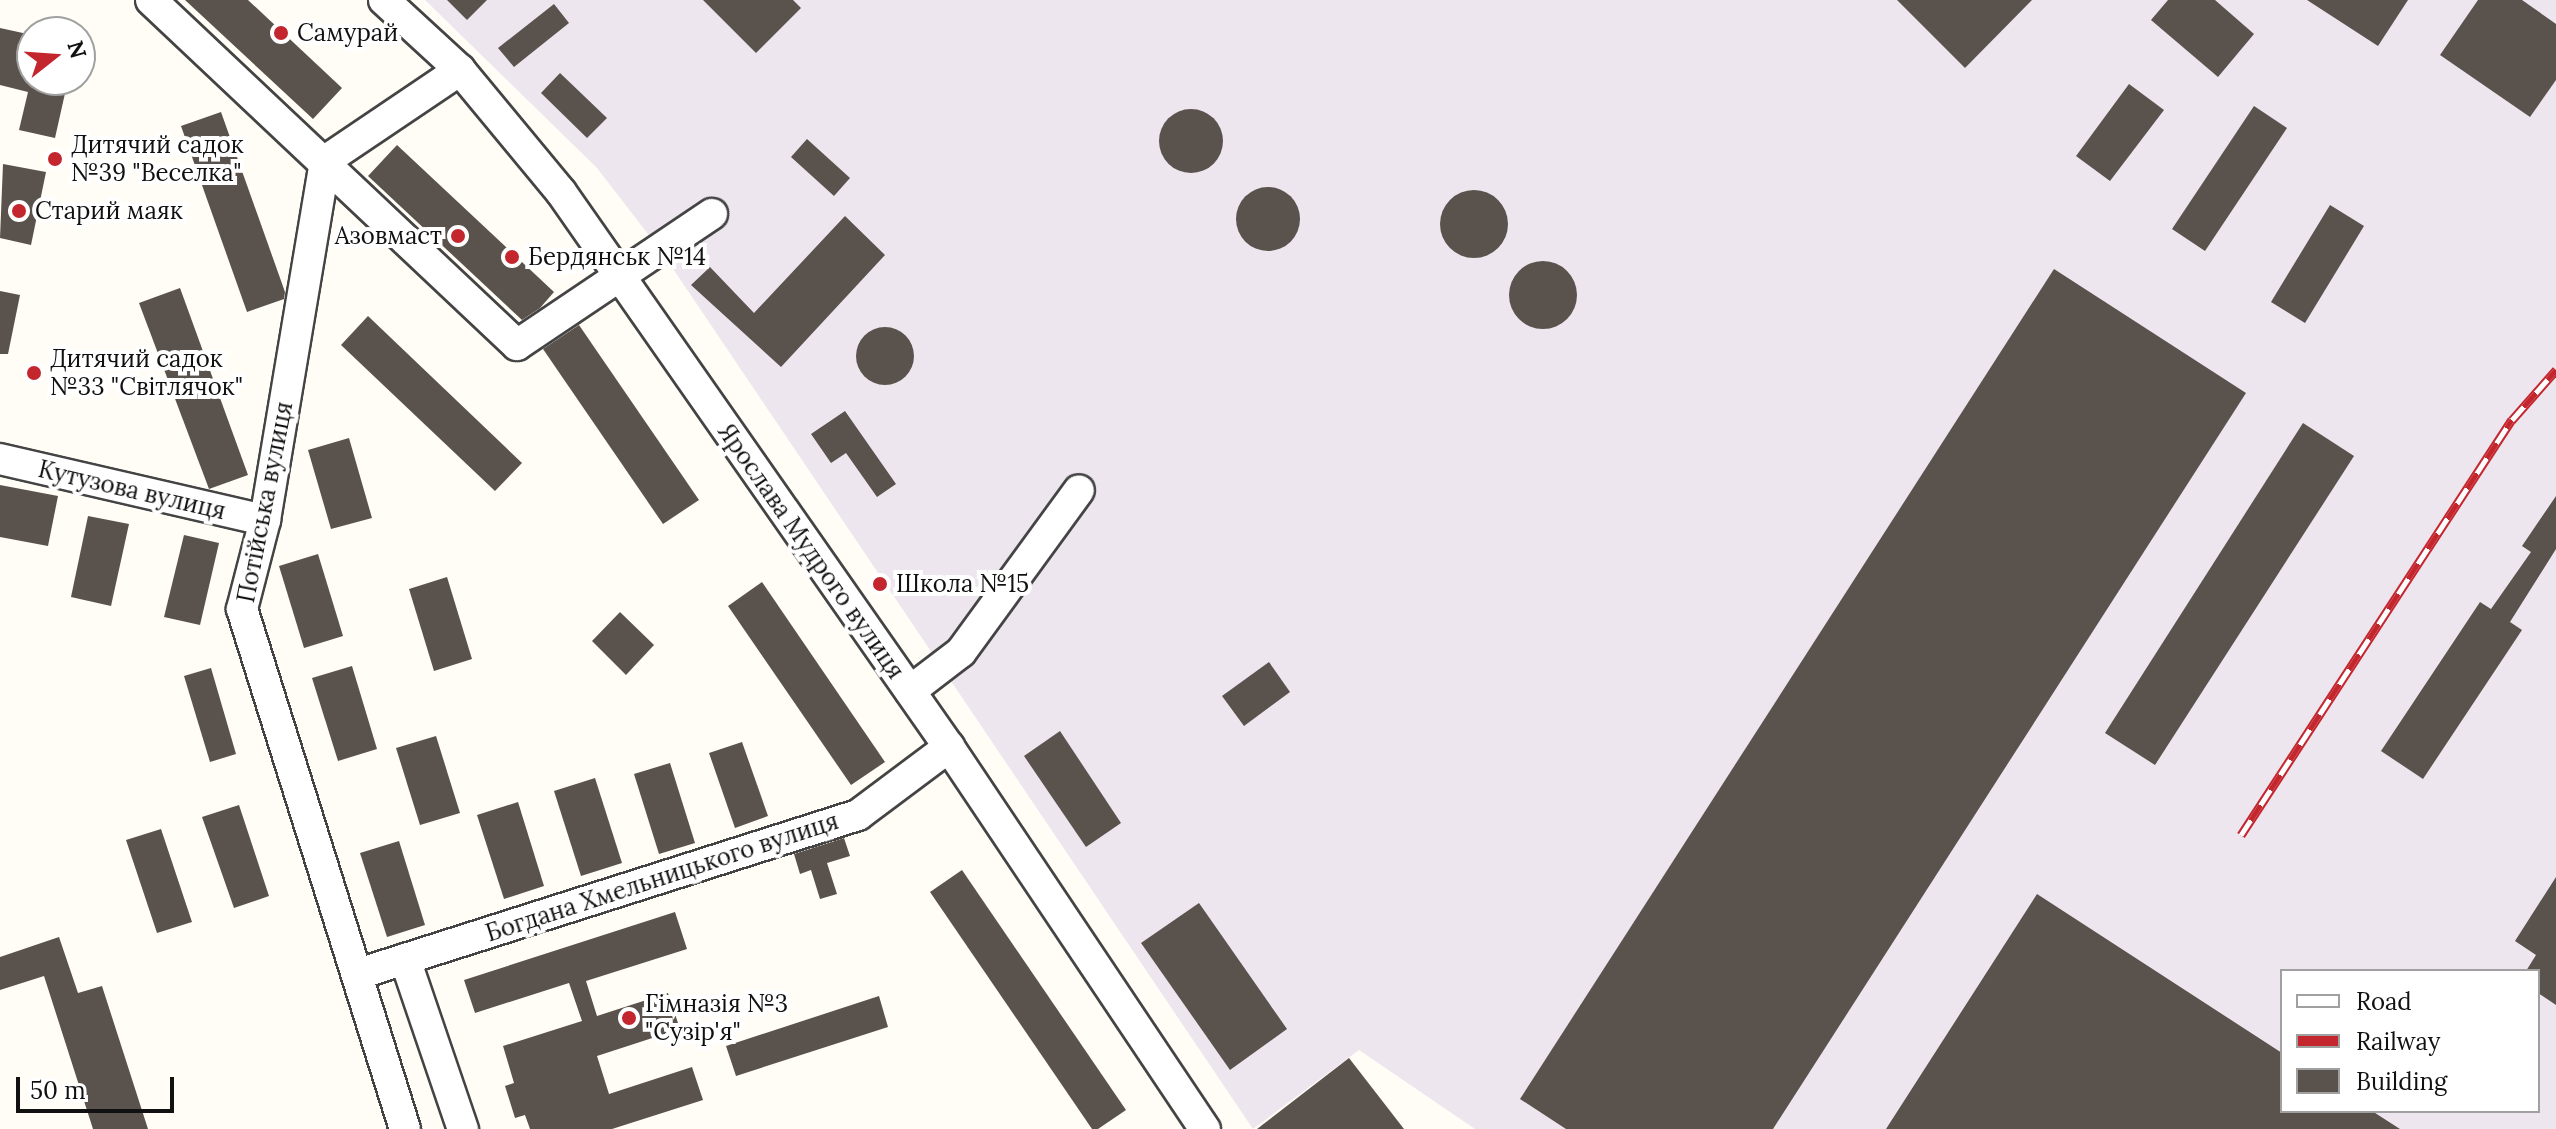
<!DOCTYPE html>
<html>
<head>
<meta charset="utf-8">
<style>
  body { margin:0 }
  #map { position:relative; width:2556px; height:1129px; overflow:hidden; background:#fffdf5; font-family:Lora,serif }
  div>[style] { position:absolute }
  .industrial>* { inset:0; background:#eee6ef }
  .building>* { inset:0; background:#5a524d }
  .round { border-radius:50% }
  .roads { filter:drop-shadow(2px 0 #444) drop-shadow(-2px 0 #444) drop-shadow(0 2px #444) drop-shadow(0 -2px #444) }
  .minor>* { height:30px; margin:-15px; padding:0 15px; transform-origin:15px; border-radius:15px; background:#fff }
  .rail>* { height:9px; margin-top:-4.5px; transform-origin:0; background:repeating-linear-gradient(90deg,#fff 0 18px,#c4262e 0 36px); box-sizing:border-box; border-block:2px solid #c4262e }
  .dots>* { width:22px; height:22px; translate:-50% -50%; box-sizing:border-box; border:4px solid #fff; border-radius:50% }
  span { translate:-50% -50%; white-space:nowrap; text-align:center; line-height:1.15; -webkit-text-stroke:8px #fff; paint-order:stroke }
  .poi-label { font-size:24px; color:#111 }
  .left { translate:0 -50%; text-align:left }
  .right { translate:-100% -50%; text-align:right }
  .street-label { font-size:24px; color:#111 }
  .legend { position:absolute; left:2280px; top:969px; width:260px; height:144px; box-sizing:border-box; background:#fff; border:2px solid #a0a0a0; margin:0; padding:10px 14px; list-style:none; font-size:24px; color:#111 }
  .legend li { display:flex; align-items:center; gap:16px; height:40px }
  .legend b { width:40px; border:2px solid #a0a0a0 }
  .north { position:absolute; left:16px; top:16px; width:80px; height:80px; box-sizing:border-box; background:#fff; border:2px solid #a0a0a0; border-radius:50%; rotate:73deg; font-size:22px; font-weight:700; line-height:32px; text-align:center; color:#111 }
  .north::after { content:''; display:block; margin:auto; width:28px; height:36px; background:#c4262e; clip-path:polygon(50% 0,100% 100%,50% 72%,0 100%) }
  .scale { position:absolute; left:16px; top:1077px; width:158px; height:36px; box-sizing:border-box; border:4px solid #111; border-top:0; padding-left:10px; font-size:24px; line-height:28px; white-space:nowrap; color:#111; -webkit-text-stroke:6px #fff; paint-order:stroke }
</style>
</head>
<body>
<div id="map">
  <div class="industrial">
    <i style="clip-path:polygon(evenodd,425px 0,2556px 0,2556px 1129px,1475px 1129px,1359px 1050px,1253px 1129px,661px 251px,597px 168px,425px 0,2282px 971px,2538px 971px,2538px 1111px,2282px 1111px,2282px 971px)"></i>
  </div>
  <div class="building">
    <i style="clip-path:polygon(185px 0,248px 0,342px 88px,313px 119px)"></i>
    <i style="clip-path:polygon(447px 0,487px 0,467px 20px)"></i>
    <i style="clip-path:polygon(703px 0,793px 0,801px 8px,756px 53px)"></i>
    <i style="clip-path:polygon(1897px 0,2032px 0,1965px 68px)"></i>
    <i style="clip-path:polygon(2168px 0,2215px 0,2254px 34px,2218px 77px,2151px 20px)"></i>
    <i style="clip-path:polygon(2307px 0,2408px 0,2378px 46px)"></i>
    <i style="clip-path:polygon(2478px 0,2522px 0,2556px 24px,2556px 80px,2530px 117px,2440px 55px)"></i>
    <i style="clip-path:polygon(554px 4px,569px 23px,514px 67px,498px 48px)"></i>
    <i style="clip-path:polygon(0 28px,32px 35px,32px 80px,68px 80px,55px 138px,19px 130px,28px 92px,0 85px)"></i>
    <i style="clip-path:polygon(560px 73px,607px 118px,587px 138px,541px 93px)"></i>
    <i style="clip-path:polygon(2129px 84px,2164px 110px,2110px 181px,2076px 156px)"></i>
    <i style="clip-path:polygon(2254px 106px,2287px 128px,2205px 251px,2172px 229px)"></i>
    <i class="round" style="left:1159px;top:109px;width:64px;height:64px"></i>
    <i style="clip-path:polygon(221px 112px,285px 292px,284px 299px,247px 312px,181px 126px)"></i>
    <i style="clip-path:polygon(807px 139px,850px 178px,834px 196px,791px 157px)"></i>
    <i style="clip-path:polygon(397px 145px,554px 292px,540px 308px,522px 320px,368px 176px)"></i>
    <i style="clip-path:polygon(3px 164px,46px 172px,31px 245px,0 238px)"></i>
    <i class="round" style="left:1236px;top:187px;width:64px;height:64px"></i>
    <i class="round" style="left:1440px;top:190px;width:68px;height:68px"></i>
    <i style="clip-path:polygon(2330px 205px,2364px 226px,2305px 323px,2271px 302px)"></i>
    <i style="clip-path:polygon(845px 216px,885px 255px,781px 367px,691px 285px,710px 267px,754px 313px)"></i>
    <i class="round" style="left:1509px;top:261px;width:68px;height:68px"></i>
    <i style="clip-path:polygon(2054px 269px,2246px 393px,1773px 1129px,1566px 1129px,1520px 1099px)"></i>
    <i style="clip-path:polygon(180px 288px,248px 475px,209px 489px,139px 303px)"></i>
    <i style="clip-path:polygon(0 291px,20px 295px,8px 354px,0 354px)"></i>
    <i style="clip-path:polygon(368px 316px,522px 463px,495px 491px,341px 345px)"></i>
    <i style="clip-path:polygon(579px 325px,699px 500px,663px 524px,543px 349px)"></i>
    <i class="round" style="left:856px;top:327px;width:58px;height:58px"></i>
    <i style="clip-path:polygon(845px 411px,896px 484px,877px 497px,846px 453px,831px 463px,811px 434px)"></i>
    <i style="clip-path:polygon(2303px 423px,2354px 456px,2155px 765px,2105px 733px)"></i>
    <i style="clip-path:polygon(349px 438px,372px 518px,331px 529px,308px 450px)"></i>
    <i style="clip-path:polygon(0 485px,58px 496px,48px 546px,0 537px)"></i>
    <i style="clip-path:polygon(2556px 496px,2556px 549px,2510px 622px,2522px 630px,2423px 779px,2381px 751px,2480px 602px,2491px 609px,2531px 552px,2522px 546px)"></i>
    <i style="clip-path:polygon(88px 516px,129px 524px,111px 606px,71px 597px)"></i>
    <i style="clip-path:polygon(184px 535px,219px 543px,200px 625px,164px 617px)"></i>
    <i style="clip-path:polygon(318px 554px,343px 636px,304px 648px,279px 566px)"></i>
    <i style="clip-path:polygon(447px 577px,472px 659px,434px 671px,409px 589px)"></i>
    <i style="clip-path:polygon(762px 582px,885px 762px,851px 785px,728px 606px)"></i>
    <i style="clip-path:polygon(620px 612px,654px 645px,626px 675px,592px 641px)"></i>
    <i style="clip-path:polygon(1269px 662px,1290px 692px,1244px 726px,1222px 696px)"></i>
    <i style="clip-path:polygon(352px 666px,377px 749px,338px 761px,312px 678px)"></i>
    <i style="clip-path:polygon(211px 668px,236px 754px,210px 762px,184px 676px)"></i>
    <i style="clip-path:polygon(1060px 731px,1121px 823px,1086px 847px,1024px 756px)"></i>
    <i style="clip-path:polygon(436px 736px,460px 813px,420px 825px,396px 748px)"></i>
    <i style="clip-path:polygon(742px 742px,768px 816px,735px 828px,709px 753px)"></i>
    <i style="clip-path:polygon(670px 763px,695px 843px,659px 854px,634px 774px)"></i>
    <i style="clip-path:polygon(595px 778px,622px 863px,581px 876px,554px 791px)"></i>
    <i style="clip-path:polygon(518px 802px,544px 886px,504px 899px,477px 815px)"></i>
    <i style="clip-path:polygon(239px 805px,269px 896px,234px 908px,202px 817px)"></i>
    <i style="clip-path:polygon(161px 829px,192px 922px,157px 933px,126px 840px)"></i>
    <i style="clip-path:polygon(844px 838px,850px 856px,827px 863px,837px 894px,820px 899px,811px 870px,800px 874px,794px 854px)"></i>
    <i style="clip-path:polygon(399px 841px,425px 925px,387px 937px,360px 853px)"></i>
    <i style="clip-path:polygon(962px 870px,1126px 1110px,1098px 1129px,1092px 1129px,930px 892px)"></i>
    <i style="clip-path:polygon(2556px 877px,2556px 1005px,2538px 993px,2538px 971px,2526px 971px,2536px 955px,2515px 941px)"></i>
    <i style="clip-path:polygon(2037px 894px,2282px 1053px,2282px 1111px,2372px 1111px,2400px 1129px,1886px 1129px)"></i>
    <i style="clip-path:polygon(1199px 903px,1287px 1029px,1230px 1070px,1141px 943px)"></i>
    <i style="clip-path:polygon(675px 912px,687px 949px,586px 981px,597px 1016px,668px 993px,680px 1029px,597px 1056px,609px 1094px,692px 1067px,703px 1100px,612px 1129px,530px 1129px,525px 1115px,515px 1118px,505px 1086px,514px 1083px,503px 1046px,582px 1021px,569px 983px,475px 1013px,464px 980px)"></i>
    <i style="clip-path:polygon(59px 937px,78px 993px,102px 986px,148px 1129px,93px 1129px,44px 976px,0 990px,0 957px)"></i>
    <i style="clip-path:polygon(879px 996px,888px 1027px,736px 1076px,726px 1046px)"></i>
    <i style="clip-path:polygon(1349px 1058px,1404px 1129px,1257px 1129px)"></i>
  </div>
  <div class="roads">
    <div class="minor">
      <i style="left:151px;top:0;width:503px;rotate:43.31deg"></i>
      <i style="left:517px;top:345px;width:235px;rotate:-33.9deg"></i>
      <i style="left:384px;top:0;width:103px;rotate:42.6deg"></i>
      <i style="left:460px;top:70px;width:158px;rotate:50.4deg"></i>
      <i style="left:561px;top:192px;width:677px;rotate:55.04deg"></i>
      <i style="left:949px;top:747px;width:460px;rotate:56.2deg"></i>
      <i style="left:0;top:459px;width:272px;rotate:13deg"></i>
      <i style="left:910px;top:691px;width:64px;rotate:-37.4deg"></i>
      <i style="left:961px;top:652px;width:200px;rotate:-53.9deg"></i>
      <i style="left:405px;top:959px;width:180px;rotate:71.2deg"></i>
      <i style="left:358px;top:974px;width:525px;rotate:-17.64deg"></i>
      <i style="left:858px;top:815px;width:114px;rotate:-36.8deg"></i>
      <i style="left:405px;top:1129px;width:545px;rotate:-107.4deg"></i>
      <i style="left:242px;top:609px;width:92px;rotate:-75.5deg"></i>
      <i style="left:265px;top:520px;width:364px;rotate:-80.5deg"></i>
      <i style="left:325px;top:161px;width:163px;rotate:-34deg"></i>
    </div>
  </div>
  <div class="rail">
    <i style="left:2241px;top:835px;width:496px;rotate:-56.9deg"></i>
    <i style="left:2512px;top:420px;width:67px;rotate:-48.7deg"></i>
  </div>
  <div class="dots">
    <i style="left:281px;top:33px;background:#c4262e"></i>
    <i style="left:55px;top:159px;background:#c4262e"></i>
    <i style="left:19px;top:211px;background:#c4262e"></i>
    <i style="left:458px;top:236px;background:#c4262e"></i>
    <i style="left:512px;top:257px;background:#c4262e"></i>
    <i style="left:34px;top:373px;background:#c4262e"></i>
    <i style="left:880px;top:584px;background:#c4262e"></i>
    <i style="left:629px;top:1018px;background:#c4262e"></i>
  </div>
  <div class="poi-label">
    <span class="left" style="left:297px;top:33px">Самурай</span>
    <span class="left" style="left:71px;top:159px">Дитячий садок<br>№39 "Веселка"</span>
    <span class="left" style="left:35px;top:211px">Старий маяк</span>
    <span class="right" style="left:442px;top:236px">Азовмаст</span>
    <span class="left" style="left:528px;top:257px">Бердянськ №14</span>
    <span class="left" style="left:50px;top:373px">Дитячий садок<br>№33 "Світлячок"</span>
    <span class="left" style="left:896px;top:584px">Школа №15</span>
    <span class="left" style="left:645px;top:1018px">Гімназія №3<br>"Сузір'я"</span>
  </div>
  <div class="street-label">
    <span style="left:132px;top:490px;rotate:13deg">Кутузова вулиця</span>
    <span style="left:265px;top:502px;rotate:-79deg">Потійська вулиця</span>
    <span style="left:811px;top:551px;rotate:55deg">Ярослава Мудрого вулиця</span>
    <span style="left:662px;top:877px;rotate:-18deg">Богдана Хмельницького вулиця</span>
  </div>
  <ul class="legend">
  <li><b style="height:10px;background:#fff"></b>Road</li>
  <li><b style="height:10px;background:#c4262e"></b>Railway</li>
  <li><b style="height:22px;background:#5a524d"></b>Building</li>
  </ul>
  <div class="north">N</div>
  <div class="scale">50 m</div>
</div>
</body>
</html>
